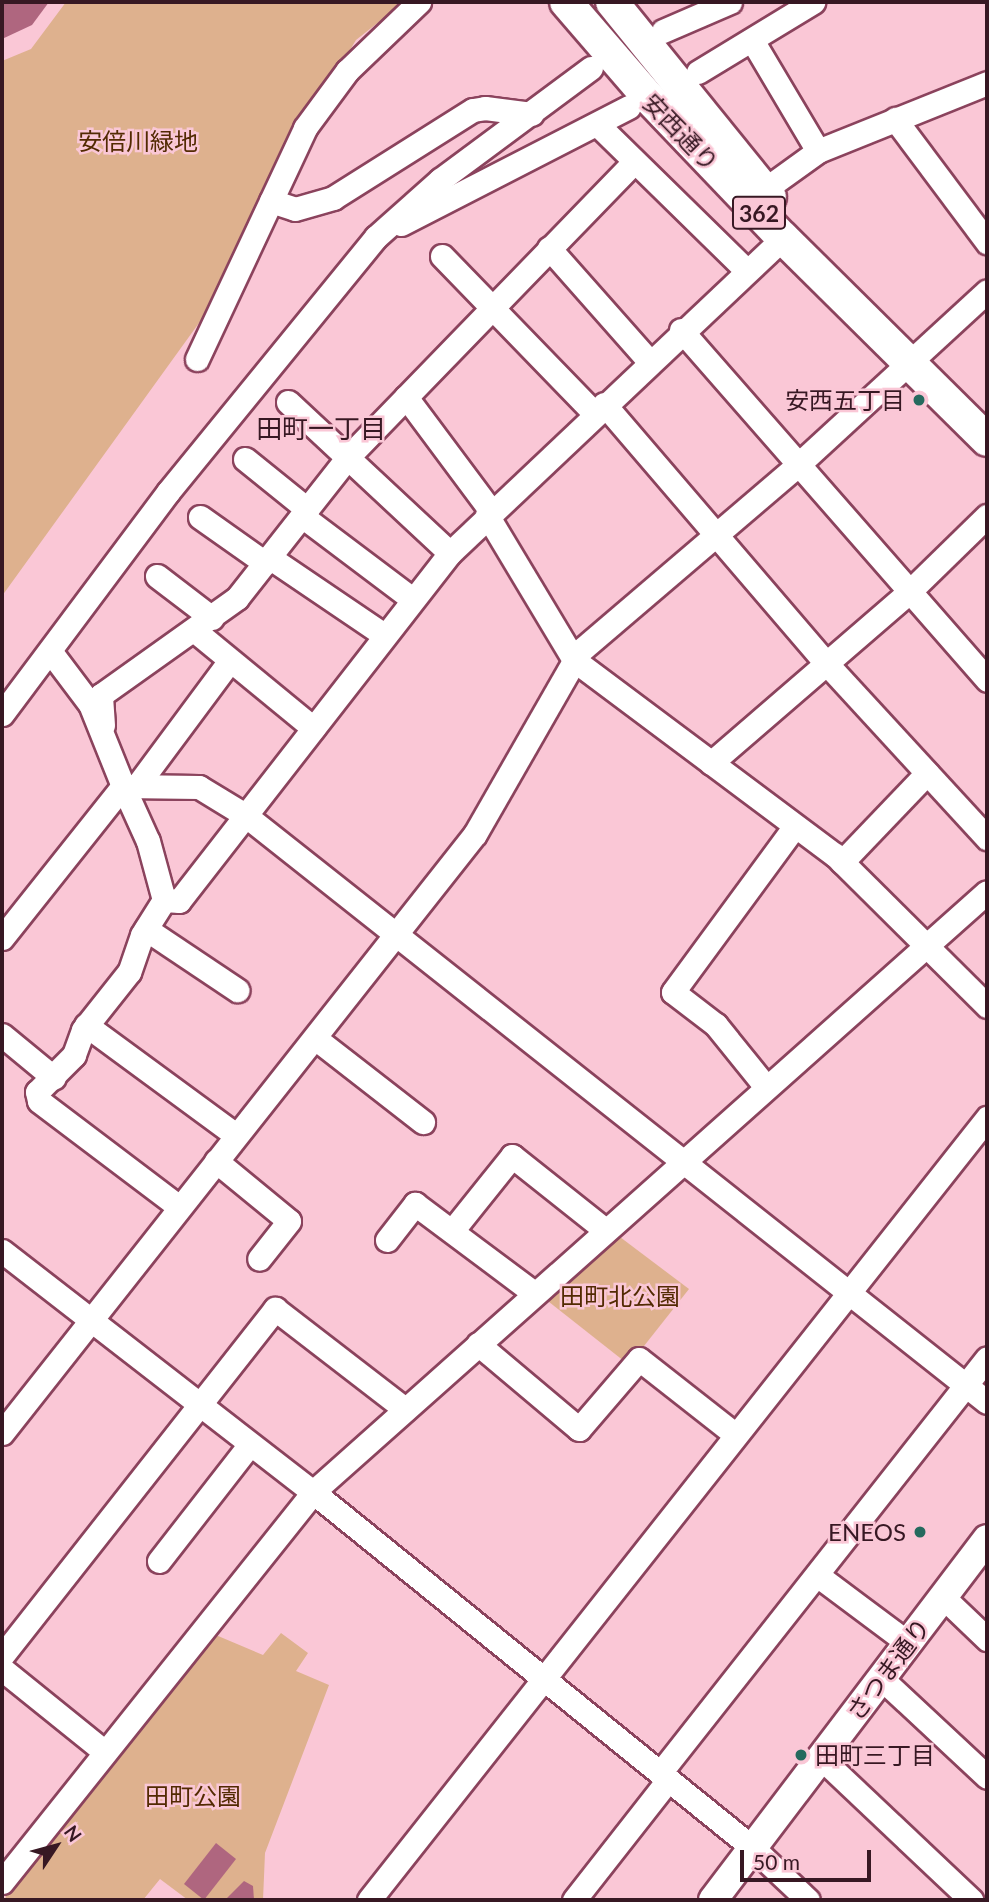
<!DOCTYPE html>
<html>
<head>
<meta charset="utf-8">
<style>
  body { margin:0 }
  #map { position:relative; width:989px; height:1902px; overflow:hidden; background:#fac7d6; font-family:Lato,"Noto Sans JP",sans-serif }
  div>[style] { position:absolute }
  .green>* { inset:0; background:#deb18e }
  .water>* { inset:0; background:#af667f }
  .roads { filter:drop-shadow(2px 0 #8b435d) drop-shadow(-2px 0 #8b435d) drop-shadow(0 2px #8b435d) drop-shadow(0 -2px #8b435d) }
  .minor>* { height:23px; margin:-11.5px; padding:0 11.5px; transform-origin:11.5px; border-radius:11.5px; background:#fff }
  .major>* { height:28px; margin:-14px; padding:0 14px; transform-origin:14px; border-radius:14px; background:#fff }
  .highway>* { height:32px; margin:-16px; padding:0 16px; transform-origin:16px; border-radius:16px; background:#fff }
  .dots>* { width:19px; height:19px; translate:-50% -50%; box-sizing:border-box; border:4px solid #fac7d6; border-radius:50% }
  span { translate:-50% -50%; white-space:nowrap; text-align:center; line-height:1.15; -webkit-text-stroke:5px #fac7d6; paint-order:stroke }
  .shield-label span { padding:2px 5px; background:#fac7d6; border:2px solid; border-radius:5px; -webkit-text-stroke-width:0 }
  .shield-label { font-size:23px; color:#371823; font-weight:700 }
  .street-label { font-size:24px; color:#371823 }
  .park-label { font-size:24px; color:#522a02 }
  .poi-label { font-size:24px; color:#371823 }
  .right { translate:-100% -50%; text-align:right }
  .left { translate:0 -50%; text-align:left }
  .neighbourhood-label { font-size:26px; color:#371823 }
  .frame { position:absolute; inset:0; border:4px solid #371823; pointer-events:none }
  .north { position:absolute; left:21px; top:1811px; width:70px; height:70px; -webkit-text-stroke:5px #fac7d6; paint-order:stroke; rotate:54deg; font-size:19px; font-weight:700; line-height:28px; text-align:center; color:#371823 }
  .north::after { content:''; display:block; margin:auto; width:24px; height:32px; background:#371823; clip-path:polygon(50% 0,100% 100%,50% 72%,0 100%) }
  .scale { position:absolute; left:740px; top:1850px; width:131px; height:32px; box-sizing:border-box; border:4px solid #371823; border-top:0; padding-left:9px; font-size:21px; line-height:24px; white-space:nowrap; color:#371823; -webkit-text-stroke:5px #fac7d6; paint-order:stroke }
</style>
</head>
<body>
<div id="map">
  <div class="green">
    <i style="clip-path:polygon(66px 2px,404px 2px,356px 40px,264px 192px,217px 298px,2px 596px,2px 61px,31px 49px)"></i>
    <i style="clip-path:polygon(616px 1234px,689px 1289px,629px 1365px,544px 1298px)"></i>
    <i style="clip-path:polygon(211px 1633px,263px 1655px,281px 1633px,308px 1653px,296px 1671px,329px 1685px,265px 1853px,263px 1900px,188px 1900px,160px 1879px,143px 1900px,6px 1900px,5px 1893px)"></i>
  </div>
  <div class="water">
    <i style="clip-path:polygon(2px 2px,49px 2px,32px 25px,2px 39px)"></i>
    <i style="clip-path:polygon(216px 1843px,236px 1859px,204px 1900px,184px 1884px)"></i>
    <i style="clip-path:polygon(244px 1881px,253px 1886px,254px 1900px,225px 1900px)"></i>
  </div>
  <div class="roads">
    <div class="minor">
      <i style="left:663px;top:31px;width:73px;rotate:-23.4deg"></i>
      <i style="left:752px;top:40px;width:129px;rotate:59.3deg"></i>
      <i style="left:698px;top:72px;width:135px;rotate:-31.3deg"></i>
      <i style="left:895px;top:119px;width:154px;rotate:53.2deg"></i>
      <i style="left:597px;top:124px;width:210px;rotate:44.4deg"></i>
      <i style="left:764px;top:190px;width:67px;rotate:-35.8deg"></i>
      <i style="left:818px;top:151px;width:182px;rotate:-21.9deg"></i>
      <i style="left:271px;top:201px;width:25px;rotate:18deg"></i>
      <i style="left:295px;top:209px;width:40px;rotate:-16deg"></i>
      <i style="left:333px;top:198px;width:165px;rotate:-32.2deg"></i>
      <i style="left:473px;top:110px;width:12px;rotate:-9deg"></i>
      <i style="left:485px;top:108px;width:47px;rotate:7.3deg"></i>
      <i style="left:401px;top:224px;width:256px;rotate:-27.2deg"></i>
      <i style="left:549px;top:248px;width:151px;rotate:48.5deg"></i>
      <i style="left:442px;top:256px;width:219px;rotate:45.9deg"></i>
      <i style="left:681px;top:330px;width:465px;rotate:48.8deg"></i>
      <i style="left:197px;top:359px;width:255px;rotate:-64.9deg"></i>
      <i style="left:305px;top:128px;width:71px;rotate:-53.6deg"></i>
      <i style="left:347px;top:71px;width:100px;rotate:-43.8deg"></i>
      <i style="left:406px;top:397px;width:142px;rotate:53.3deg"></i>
      <i style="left:288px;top:402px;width:221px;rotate:43deg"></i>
      <i style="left:604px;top:404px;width:341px;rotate:49.4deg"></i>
      <i style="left:826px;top:663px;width:238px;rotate:47.4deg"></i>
      <i style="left:245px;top:459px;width:80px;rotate:38.9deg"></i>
      <i style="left:487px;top:515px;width:169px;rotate:59deg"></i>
      <i style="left:574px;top:660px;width:326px;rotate:36.8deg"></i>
      <i style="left:835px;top:855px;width:214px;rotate:44.8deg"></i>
      <i style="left:302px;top:516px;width:138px;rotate:37deg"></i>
      <i style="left:200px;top:517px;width:80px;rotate:35.3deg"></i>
      <i style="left:269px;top:557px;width:139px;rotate:34.1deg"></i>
      <i style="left:157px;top:576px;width:69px;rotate:37.4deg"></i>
      <i style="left:195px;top:631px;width:153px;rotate:39.4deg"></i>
      <i style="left:50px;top:651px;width:66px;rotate:53deg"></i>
      <i style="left:90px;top:704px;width:88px;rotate:68.1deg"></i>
      <i style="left:123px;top:786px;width:76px;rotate:0.8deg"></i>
      <i style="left:199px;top:787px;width:54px;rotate:31.3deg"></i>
      <i style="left:245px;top:815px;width:946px;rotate:38.35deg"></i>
      <i style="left:2px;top:714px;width:277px;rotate:-53.2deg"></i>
      <i style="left:168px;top:492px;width:329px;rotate:-50.8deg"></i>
      <i style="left:376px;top:237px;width:86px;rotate:-41.7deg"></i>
      <i style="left:440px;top:180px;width:188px;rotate:-36.6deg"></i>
      <i style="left:103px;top:725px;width:30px;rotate:-94deg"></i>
      <i style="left:101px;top:695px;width:167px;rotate:-35.5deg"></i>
      <i style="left:237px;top:598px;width:178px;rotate:-51.8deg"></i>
      <i style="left:347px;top:458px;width:412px;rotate:-45.9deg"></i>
      <i style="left:711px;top:763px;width:262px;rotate:-40.8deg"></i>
      <i style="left:909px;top:592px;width:109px;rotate:-44.3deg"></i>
      <i style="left:136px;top:787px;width:154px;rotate:-53.4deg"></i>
      <i style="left:842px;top:862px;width:123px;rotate:-46.3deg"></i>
      <i style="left:164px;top:900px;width:15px;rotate:4deg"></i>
      <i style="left:179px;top:901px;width:441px;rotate:-52.1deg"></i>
      <i style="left:450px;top:553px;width:458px;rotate:-43.4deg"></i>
      <i style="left:146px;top:929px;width:110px;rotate:33.8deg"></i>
      <i style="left:2px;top:938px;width:194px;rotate:-51.5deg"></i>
      <i style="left:123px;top:786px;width:60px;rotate:65.6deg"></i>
      <i style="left:148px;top:841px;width:61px;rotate:74.8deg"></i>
      <i style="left:164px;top:900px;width:41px;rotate:122.2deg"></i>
      <i style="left:142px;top:935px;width:39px;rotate:109deg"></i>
      <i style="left:129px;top:972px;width:74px;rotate:128.4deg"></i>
      <i style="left:83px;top:1030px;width:27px;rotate:110deg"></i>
      <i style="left:74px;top:1055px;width:52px;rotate:135deg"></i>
      <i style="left:37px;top:1092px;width:9px;rotate:77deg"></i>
      <i style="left:39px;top:1101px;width:176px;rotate:37.1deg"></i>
      <i style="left:86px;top:1025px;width:186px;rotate:36.3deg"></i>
      <i style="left:2px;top:1035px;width:67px;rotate:39.6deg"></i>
      <i style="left:315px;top:1038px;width:137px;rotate:37.9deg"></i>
      <i style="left:766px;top:1087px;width:80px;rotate:-128.9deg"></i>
      <i style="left:716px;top:1025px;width:54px;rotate:-142.5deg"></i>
      <i style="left:673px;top:992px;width:206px;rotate:-53.7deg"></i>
      <i style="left:216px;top:1161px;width:94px;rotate:39.4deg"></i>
      <i style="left:289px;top:1221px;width:48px;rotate:128.3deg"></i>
      <i style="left:452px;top:1231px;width:96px;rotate:-51.3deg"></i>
      <i style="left:512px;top:1156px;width:119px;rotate:38.5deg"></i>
      <i style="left:387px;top:1240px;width:46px;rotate:-52.1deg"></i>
      <i style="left:415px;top:1204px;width:149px;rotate:36.8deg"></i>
      <i style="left:2px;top:1251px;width:393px;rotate:37.8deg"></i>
      <i style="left:313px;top:1492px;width:567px;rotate:38.99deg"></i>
      <i style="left:754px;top:1849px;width:74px;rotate:43.4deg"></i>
      <i style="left:478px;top:1344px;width:132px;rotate:40.1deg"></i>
      <i style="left:579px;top:1429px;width:92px;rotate:-49.4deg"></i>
      <i style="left:639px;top:1359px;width:123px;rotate:38.1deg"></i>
      <i style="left:2px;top:1433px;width:763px;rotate:-51.7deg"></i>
      <i style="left:475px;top:834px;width:211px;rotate:-60.2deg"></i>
      <i style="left:580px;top:651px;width:288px;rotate:-40.5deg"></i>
      <i style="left:799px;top:464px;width:255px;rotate:-42.6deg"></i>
      <i style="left:159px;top:1561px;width:148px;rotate:-52.1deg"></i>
      <i style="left:817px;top:1575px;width:114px;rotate:36.8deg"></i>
      <i style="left:943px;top:1597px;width:61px;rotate:43.7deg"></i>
      <i style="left:2px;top:1656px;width:442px;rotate:-51.8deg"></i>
      <i style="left:275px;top:1309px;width:164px;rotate:37.6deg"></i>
      <i style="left:2px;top:1669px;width:132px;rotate:38.9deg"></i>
      <i style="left:881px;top:1678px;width:145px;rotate:43deg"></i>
      <i style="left:821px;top:1758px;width:207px;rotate:43.4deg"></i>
      <i style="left:660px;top:1773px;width:528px;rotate:-51.76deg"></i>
      <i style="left:2px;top:1882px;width:499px;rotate:-51.4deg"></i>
      <i style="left:313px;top:1492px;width:902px;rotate:-41.68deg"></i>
      <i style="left:369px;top:1900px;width:997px;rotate:-51.68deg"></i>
      <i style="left:574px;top:1900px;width:152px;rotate:-51.9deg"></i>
    </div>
    <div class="major">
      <i style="left:713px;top:1900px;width:453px;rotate:-52.8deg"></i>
    </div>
    <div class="highway">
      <i style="left:566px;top:2px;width:127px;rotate:49.2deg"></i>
      <i style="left:649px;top:98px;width:194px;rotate:46.3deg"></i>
      <i style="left:783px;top:238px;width:287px;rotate:44.7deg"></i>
      <i style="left:612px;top:2px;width:251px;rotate:51deg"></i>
    </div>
  </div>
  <div class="dots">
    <i style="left:919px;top:400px;background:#256a5e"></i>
    <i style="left:920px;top:1532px;background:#256a5e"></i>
    <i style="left:801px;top:1755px;background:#256a5e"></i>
  </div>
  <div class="shield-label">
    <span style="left:759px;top:213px">362</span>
  </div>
  <div class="street-label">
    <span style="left:681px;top:132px;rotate:46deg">安西通り</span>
    <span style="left:888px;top:1669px;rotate:-53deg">さつま通り</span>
  </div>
  <div class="park-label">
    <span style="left:138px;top:141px">安倍川緑地</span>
    <span style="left:620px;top:1296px">田町北公園</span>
    <span style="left:193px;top:1796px">田町公園</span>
  </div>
  <div class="poi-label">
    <span class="right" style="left:905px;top:400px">安西五丁目</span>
    <span class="right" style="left:906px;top:1532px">ENEOS</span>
    <span class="left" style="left:815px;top:1755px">田町三丁目</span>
  </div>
  <div class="neighbourhood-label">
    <span style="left:321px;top:429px">田町一丁目</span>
  </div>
  <div class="frame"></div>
  <div class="north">N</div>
  <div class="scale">50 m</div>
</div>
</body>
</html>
